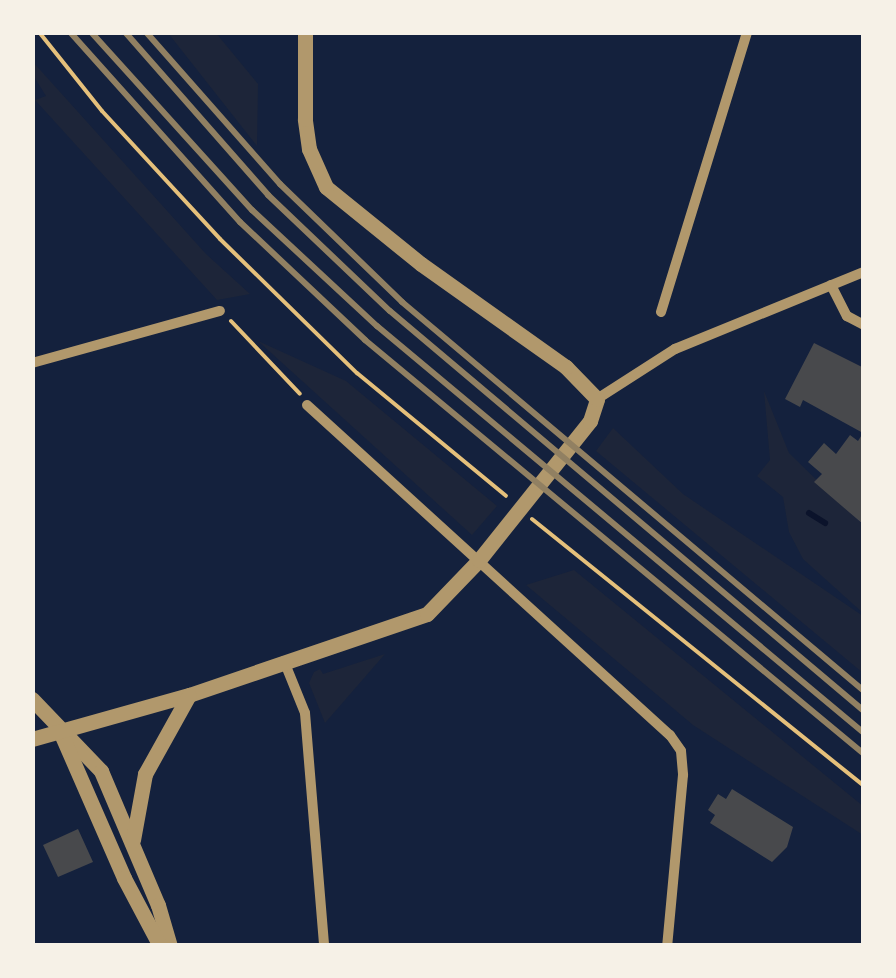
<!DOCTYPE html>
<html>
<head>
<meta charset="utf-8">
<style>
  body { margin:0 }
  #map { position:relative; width:896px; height:978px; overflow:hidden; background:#14213d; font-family:"Archivo Narrow",sans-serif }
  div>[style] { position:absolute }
  .green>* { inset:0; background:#1d2539 }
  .stream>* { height:6px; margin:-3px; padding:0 3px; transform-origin:3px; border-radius:3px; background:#0b132b }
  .building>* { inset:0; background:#48494c }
  .path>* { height:4px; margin:-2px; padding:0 2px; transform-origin:2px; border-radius:2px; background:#e5c07b }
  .minor>* { height:10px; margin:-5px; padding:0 5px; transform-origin:5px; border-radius:5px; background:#b1986c }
  .tertiary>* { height:15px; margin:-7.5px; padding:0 7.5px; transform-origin:7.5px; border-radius:7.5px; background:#b1986c }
  .rail>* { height:6px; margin:-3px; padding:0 3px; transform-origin:3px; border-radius:3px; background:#918062 }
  span { translate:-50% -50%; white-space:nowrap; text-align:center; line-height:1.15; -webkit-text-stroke:10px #f6f1e7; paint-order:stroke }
  .frame { position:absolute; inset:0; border:35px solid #f6f1e7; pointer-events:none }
</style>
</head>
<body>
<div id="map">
  <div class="green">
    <i style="clip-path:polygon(168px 33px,216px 33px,258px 84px,257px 146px)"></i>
    <i style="clip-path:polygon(33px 62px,206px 254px,250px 294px,217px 300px,35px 100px,46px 96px,33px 75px)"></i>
    <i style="clip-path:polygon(258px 341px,346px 381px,497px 506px,472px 535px)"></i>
    <i style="clip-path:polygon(764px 391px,789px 453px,863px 525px,863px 613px,803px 559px,789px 532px,783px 497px,757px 476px,770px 460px)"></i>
    <i style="clip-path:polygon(613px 428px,683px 494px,863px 616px,863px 673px,596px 451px)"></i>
    <i style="clip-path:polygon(574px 570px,863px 806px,863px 835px,693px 725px,526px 585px)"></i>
    <i style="clip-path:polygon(385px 654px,325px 723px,309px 683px,314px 672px,320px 669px,323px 674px)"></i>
  </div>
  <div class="stream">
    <i style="left:809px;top:513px;width:19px;rotate:32deg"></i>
  </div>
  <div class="building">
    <i style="clip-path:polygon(814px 343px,864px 368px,864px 525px,814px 482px,822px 474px,808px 462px,824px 443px,836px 454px,850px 435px,858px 441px,863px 433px,803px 400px,800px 407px,785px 399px)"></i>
    <i style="clip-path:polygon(732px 789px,793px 827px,787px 847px,772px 862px,710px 823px,715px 815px,708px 810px,718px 794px,726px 799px)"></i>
    <i style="clip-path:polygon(78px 829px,93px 862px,58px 877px,43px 845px)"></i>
  </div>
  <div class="path">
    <i style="left:39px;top:32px;width:101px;rotate:51.4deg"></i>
    <i style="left:102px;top:111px;width:174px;rotate:47.3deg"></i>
    <i style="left:220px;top:239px;width:192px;rotate:44.4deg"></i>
    <i style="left:357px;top:373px;width:193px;rotate:39.5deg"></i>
    <i style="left:231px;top:321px;width:100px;rotate:46.6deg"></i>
    <i style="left:532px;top:519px;width:426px;rotate:38.8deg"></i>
  </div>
  <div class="minor">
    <i style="left:831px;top:285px;width:35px;rotate:63deg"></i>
    <i style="left:847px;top:316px;width:19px;rotate:28deg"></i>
    <i style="left:661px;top:312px;width:293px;rotate:-72.9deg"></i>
    <i style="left:32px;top:363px;width:195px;rotate:-15.5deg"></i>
    <i style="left:597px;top:399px;width:93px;rotate:-32.7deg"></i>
    <i style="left:675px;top:349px;width:204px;rotate:-22.2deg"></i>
    <i style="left:307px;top:405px;width:491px;rotate:42.3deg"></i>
    <i style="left:670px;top:735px;width:19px;rotate:55deg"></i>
    <i style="left:681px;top:751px;width:24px;rotate:85deg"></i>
    <i style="left:683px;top:775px;width:172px;rotate:95.3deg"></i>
    <i style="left:284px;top:661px;width:56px;rotate:68deg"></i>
    <i style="left:305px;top:713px;width:234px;rotate:85.3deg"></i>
  </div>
  <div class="tertiary">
    <i style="left:32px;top:699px;width:100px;rotate:46.2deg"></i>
    <i style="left:101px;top:771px;width:146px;rotate:67deg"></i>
    <i style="left:158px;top:905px;width:43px;rotate:73.7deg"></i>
    <i style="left:62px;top:736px;width:155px;rotate:66.4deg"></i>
    <i style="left:124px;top:878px;width:77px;rotate:62.1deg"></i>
    <i style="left:32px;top:739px;width:163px;rotate:-15.7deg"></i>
    <i style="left:189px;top:695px;width:251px;rotate:-18.8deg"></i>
    <i style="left:427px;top:614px;width:75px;rotate:-46.1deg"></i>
    <i style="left:479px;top:560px;width:178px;rotate:-51.4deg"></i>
    <i style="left:590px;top:421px;width:23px;rotate:-72deg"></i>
    <i style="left:597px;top:399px;width:45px;rotate:-134.1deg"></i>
    <i style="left:566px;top:367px;width:178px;rotate:-144.6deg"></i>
    <i style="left:421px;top:264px;width:122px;rotate:-141deg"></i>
    <i style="left:326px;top:187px;width:42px;rotate:-114.1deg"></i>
    <i style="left:309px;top:149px;width:30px;rotate:-98deg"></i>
    <i style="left:305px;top:119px;width:87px;rotate:-90deg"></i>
    <i style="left:133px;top:840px;width:67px;rotate:-79.7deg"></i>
    <i style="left:145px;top:774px;width:90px;rotate:-60.9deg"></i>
  </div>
  <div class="rail">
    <i style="left:70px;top:32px;width:255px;rotate:48.2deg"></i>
    <i style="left:240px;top:222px;width:172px;rotate:43.3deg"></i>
    <i style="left:365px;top:340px;width:648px;rotate:39.68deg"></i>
    <i style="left:91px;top:32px;width:240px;rotate:47.9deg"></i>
    <i style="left:252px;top:210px;width:171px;rotate:42.9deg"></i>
    <i style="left:377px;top:326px;width:635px;rotate:39.89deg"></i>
    <i style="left:125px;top:32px;width:217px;rotate:48.7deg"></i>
    <i style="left:268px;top:195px;width:168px;rotate:43.6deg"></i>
    <i style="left:390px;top:311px;width:620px;rotate:40.16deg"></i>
    <i style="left:146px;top:32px;width:203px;rotate:48.6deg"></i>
    <i style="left:280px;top:184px;width:170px;rotate:44deg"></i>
    <i style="left:402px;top:302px;width:604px;rotate:40.1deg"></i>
  </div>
  <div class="frame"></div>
</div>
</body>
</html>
